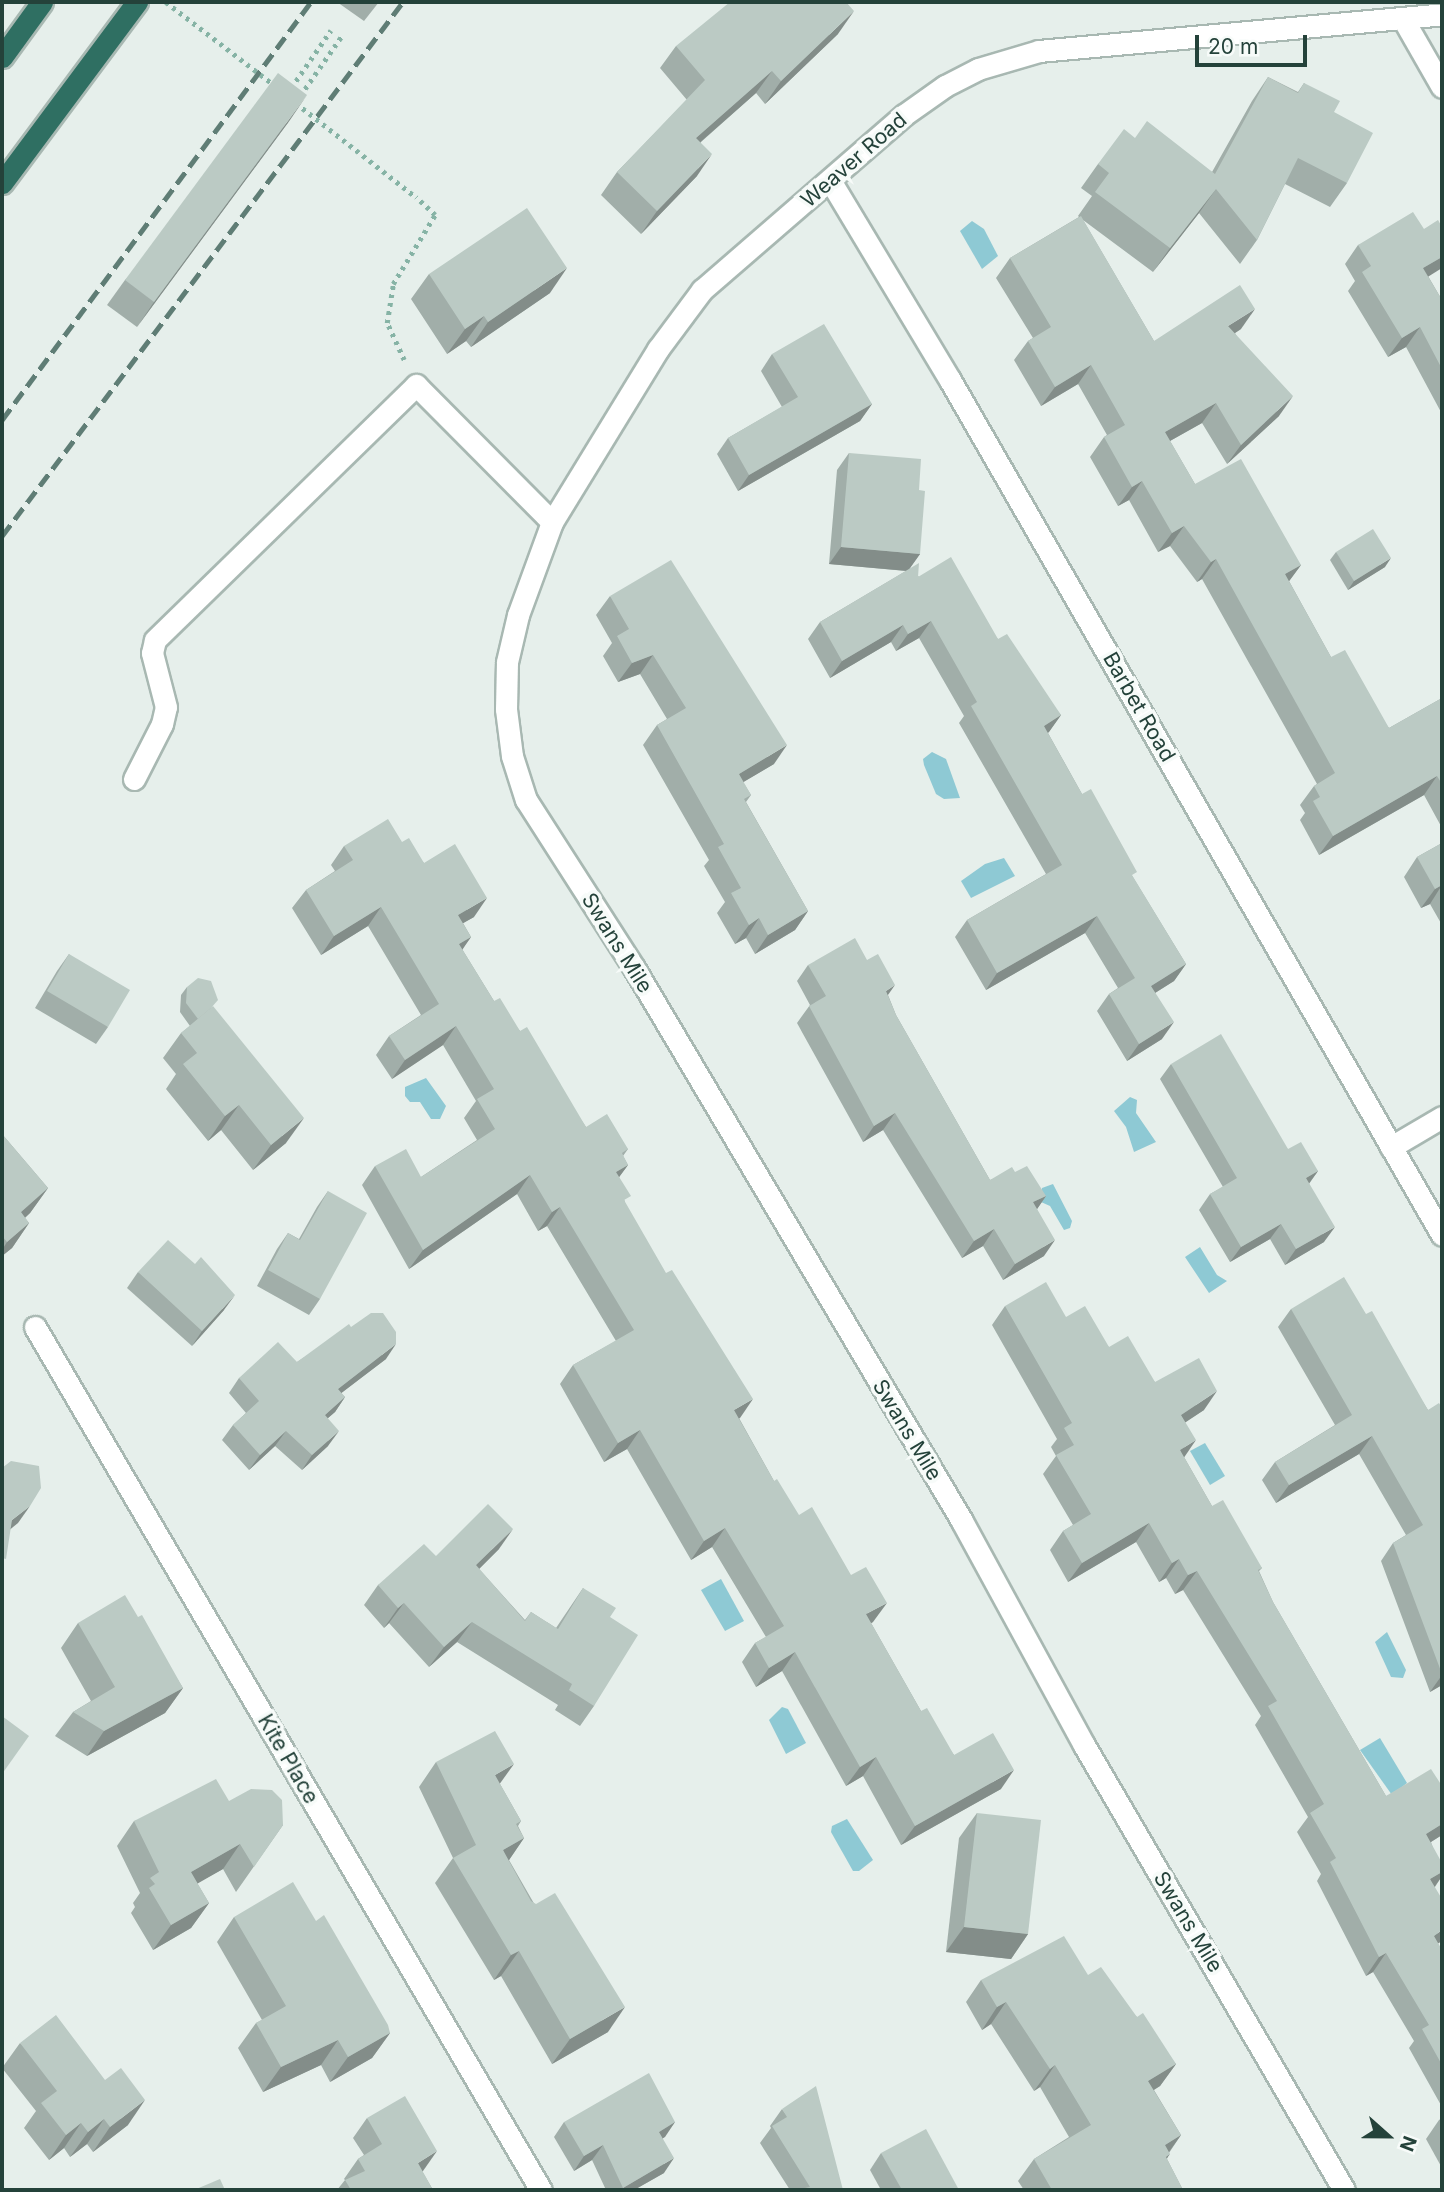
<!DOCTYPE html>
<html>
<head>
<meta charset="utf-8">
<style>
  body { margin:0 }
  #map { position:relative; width:1444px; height:2192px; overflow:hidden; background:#e6efeb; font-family:Inter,sans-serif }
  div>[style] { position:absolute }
  .water>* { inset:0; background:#8ec9d4 }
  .path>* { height:4.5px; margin-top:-2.25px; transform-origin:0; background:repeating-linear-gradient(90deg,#86b3a5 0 3.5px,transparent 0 8.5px) }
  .roads { filter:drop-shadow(2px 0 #a8b8b2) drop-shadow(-2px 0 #a8b8b2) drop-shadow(0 2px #a8b8b2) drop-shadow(0 -2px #a8b8b2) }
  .lane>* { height:21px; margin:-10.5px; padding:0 10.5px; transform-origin:10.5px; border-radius:10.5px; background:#fff }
  .street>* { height:21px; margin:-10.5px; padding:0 10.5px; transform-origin:10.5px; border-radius:10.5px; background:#fff }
  .highway>* { height:21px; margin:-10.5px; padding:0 10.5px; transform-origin:10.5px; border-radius:10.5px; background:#2f6f62 }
  .rail>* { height:5px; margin-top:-2.5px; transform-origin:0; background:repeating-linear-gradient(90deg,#5f7d75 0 14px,transparent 0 21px) }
  .path-bridge>* { height:4.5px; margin-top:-2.25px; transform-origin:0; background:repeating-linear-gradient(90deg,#86b3a5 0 3.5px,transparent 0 8.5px) }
  .wall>* { inset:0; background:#a1aea9 }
  .shaded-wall>* { inset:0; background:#838d89 }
  .building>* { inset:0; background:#bbcac4 }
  span { translate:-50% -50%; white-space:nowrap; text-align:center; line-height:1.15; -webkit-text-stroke:7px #f7fbf9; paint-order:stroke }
  .street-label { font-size:21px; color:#24423a }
  .frame { position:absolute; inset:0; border:4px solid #24423a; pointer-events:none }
  .north { position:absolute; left:1353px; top:2101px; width:70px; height:70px; -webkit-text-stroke:5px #f7fbf9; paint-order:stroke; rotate:111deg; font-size:19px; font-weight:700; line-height:28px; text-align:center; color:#24423a }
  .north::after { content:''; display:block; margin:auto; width:24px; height:32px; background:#24423a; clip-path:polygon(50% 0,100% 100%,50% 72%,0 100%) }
  .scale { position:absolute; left:1195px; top:35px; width:112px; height:32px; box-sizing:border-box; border:4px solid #24423a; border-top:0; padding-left:9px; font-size:21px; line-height:24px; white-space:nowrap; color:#24423a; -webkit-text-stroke:5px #f7fbf9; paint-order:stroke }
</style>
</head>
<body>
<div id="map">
  <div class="water">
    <i style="clip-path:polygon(972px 221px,984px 229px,998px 256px,982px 269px,960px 231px)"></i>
    <i style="clip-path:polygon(932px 752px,946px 759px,960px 798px,944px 799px,936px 794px,924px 765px,923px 759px)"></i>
    <i style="clip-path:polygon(1004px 858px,1015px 876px,971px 898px,961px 881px,985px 864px)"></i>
    <i style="clip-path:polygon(426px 1078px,446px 1106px,440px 1119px,431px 1119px,420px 1102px,410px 1102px,405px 1096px,405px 1087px)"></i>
    <i style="clip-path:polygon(1130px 1097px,1137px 1100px,1136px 1113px,1156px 1142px,1134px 1152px,1126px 1127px,1114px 1111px)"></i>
    <i style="clip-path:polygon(1053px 1184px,1072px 1221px,1070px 1228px,1064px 1230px,1050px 1206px,1041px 1202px,1042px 1188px)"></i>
    <i style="clip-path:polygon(1200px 1247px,1217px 1275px,1227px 1281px,1209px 1293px,1185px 1257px)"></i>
    <i style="clip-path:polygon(1205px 1443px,1225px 1476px,1210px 1485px,1190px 1451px)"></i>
    <i style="clip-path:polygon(721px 1579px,744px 1621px,725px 1631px,701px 1590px)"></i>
    <i style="clip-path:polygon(1387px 1632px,1406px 1670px,1403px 1678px,1391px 1677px,1375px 1642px)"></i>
    <i style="clip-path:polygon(782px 1707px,788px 1709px,806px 1743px,786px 1754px,769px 1720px)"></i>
    <i style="clip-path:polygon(1380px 1738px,1407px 1783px,1392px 1795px,1360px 1750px)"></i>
    <i style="clip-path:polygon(847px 1819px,873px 1860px,859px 1871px,853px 1871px,831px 1832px,832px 1826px)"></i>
  </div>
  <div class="path">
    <i style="left:291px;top:88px;width:70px;rotate:-55.4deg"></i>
    <i style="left:300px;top:96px;width:72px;rotate:-55.2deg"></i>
    <i style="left:404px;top:360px;width:41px;rotate:-114.7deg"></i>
    <i style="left:387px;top:323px;width:39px;rotate:-81deg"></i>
    <i style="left:393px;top:284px;width:81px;rotate:-58.7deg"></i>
    <i style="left:435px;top:215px;width:26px;rotate:-137deg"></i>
  </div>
  <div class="roads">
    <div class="lane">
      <i style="left:134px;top:779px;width:62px;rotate:-63deg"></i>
      <i style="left:162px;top:724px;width:17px;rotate:-77deg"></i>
      <i style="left:166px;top:707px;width:56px;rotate:-104.5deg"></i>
      <i style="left:152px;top:653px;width:13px;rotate:-77deg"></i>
      <i style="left:155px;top:640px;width:365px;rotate:-44.3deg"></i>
      <i style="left:416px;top:385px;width:193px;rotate:45.2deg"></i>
      <i style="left:1391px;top:1147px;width:59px;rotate:-30.5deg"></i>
    </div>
    <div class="street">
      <i style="left:1403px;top:19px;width:78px;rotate:60.2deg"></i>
      <i style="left:831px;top:182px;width:231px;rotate:59deg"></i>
      <i style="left:950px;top:380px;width:986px;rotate:60.08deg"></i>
      <i style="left:35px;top:1327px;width:1000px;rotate:59.62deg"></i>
      <i style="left:1344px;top:2190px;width:515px;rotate:-120.3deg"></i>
      <i style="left:1084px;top:1745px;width:255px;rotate:-118.6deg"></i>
      <i style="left:962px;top:1521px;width:643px;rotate:-120.67deg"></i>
      <i style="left:634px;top:968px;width:200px;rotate:-122.7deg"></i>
      <i style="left:526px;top:800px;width:46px;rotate:-107.7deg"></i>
      <i style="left:512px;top:756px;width:47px;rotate:-97.3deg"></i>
      <i style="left:506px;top:709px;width:47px;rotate:-88.8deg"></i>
      <i style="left:507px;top:662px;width:48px;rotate:-76.8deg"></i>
      <i style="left:518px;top:615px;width:99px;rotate:-69.9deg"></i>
      <i style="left:552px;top:522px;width:203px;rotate:-58.5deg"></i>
      <i style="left:658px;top:349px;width:74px;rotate:-53.3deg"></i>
      <i style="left:702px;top:290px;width:267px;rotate:-40.9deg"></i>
      <i style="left:904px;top:115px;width:50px;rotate:-35.3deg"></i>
      <i style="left:945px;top:86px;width:37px;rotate:-27deg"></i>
      <i style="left:978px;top:69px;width:64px;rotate:-16.4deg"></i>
      <i style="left:1039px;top:51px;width:405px;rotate:-5.2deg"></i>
    </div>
    <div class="highway">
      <i style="left:2px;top:57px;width:68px;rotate:-54deg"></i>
      <i style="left:2px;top:183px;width:226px;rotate:-53.3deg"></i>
    </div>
  </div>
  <div class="rail">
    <i style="left:2px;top:420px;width:520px;rotate:-53.53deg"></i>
    <i style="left:2px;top:536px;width:668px;rotate:-53.1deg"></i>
  </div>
  <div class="path-bridge">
    <i style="left:166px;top:2px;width:135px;rotate:37.5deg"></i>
    <i style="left:296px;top:103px;width:152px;rotate:38.1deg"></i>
  </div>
  <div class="wall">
    <i style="clip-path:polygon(337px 2px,379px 2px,364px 21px)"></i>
    <i style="clip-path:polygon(838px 34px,765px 104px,756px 93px,701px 142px,697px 176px,641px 234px,601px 195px,617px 172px,687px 100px,660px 68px,676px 46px)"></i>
    <i style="clip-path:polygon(1268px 77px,1298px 92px,1304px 83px,1334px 112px,1347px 183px,1330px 207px,1285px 184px,1257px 240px,1240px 264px,1199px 213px,1153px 272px,1083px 220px,1154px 341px,1241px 329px,1235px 333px,1279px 416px,1227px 464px,1202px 423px,1170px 441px,1195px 484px,1301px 565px,1289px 581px,1331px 657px,1389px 728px,1442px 698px,1442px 828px,1424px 795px,1319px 855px,1300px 820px,1305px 813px,1300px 805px,1314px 786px,1317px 784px,1202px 579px,1197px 582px,1170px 546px,1158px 552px,1129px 500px,1118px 506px,1090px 457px,1104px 437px,1107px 435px,1078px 384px,1041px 406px,1014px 360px,1028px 341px,1033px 338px,996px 278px,1010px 258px,1079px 217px,1078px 216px,1092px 196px,1081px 188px,1098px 164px,1135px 138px,1212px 172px,1252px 101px)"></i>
    <i style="clip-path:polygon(290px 120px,137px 327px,107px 305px,125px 280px)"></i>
    <i style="clip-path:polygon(1442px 227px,1442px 267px,1428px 276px,1442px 300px,1442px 414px,1406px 347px,1388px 357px,1348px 291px,1355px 281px,1345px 264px,1358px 245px,1424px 229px)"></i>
    <i style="clip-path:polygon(429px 274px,550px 293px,471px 347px,466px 341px,447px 354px,411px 299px)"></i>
    <i style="clip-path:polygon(772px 354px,872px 404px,860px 421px,738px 491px,717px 454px,728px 438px,782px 407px,761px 371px)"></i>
    <i style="clip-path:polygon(849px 453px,919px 490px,920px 554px,909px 569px,998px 639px,1061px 715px,1048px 733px,1082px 794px,1186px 964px,1174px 981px,1155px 993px,1162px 1039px,1127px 1061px,1097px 1011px,1109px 994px,1118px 988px,1085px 933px,986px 990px,955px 937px,967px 920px,1046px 874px,959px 723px,964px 716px,919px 638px,896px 651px,891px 642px,830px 678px,808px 639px,820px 622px,906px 571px,829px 564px,837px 470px)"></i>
    <i style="clip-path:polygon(1336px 552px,1385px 567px,1348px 590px,1330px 560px)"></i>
    <i style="clip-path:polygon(610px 596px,774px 764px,743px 782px,751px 795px,746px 802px,808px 911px,795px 930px,755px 954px,746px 938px,735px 944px,717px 913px,725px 902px,704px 866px,709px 860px,643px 745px,657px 725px,667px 719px,640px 674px,618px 682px,603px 656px,612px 643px,596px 615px)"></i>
    <i style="clip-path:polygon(402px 842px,424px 863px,474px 917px,463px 923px,471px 937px,462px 949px,494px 1001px,520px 1031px,586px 1127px,628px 1149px,623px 1156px,628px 1165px,619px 1177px,625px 1203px,739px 1418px,774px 1481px,873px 1622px,871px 1623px,921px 1711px,954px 1755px,1001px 1789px,901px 1845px,863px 1776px,846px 1786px,782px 1671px,756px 1687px,742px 1662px,755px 1643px,766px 1637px,712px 1547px,691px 1560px,627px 1449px,604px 1462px,560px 1384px,573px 1365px,616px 1341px,547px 1226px,538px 1231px,517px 1194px,409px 1269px,362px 1185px,375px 1166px,421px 1177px,477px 1140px,464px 1118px,476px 1101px,443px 1045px,392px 1079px,376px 1055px,389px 1036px,421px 1015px,368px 926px,321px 955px,292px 908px,306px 890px,335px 871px,331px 865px,344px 846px)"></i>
    <i style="clip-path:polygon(1442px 843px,1442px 925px,1430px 904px,1421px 908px,1404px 877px,1417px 857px)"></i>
    <i style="clip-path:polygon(69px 954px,108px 1027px,96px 1044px,35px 1008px,57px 971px)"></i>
    <i style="clip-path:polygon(808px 965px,888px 995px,896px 1015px,990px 1180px,1015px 1172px,1046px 1196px,1037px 1209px,1044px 1256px,1003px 1280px,983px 1246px,962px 1258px,883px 1130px,863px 1142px,797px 1023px,810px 1005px,797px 981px)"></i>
    <i style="clip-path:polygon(187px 987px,212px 1008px,286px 1143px,253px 1170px,221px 1130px,208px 1141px,166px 1089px,176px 1074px,163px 1058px,181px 1033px,190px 1026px,180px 1012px,181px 995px)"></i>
    <i style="clip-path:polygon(1171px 1064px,1318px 1171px,1309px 1184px,1324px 1242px,1285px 1265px,1270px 1239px,1230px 1262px,1199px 1210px,1210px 1194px,1223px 1187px,1160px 1079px)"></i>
    <i style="clip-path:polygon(2px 1134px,48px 1188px,30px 1213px,25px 1218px,29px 1223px,12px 1248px,2px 1256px)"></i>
    <i style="clip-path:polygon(328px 1191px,320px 1299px,309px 1315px,257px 1286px,277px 1249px,288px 1233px,299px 1239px,317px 1207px)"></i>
    <i style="clip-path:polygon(138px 1272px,224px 1310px,192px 1346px,127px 1288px)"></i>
    <i style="clip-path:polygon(1005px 1306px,1066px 1317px,1109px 1347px,1155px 1382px,1204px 1410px,1185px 1422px,1184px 1457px,1212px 1506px,1262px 1568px,1259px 1571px,1273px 1602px,1386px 1796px,1442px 1786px,1442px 1835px,1431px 1842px,1442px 1876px,1435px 1887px,1438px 1944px,1442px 1950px,1442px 2107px,1409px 2048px,1414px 2041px,1373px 1972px,1366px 1976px,1317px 1881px,1321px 1874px,1297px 1832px,1308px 1817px,1255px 1725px,1261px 1716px,1183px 1590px,1175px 1594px,1166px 1578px,1159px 1582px,1136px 1542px,1068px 1582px,1050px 1550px,1063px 1531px,1073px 1525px,1043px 1474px,1056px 1456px,1051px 1447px,1057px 1439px,992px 1325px)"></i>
    <i style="clip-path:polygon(1291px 1309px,1366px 1314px,1428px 1410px,1442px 1408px,1442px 1685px,1430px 1692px,1381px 1561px,1393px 1543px,1406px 1535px,1359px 1454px,1276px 1503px,1262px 1480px,1275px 1462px,1335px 1425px,1278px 1327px)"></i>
    <i style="clip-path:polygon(351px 1327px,386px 1359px,341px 1393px,345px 1397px,335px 1412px,328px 1418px,328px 1446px,302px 1470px,275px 1446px,249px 1470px,222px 1440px,233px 1425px,246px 1413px,229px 1393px,239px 1378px,297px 1362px)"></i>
    <i style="clip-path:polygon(499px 1549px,479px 1569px,525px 1620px,531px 1612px,556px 1628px,583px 1588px,610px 1617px,594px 1706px,580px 1726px,555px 1710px,558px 1705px,457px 1642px,429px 1667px,389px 1623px,384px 1628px,364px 1605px,378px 1585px,436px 1556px)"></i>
    <i style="clip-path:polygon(138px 1617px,183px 1688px,165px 1713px,87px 1756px,55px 1736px,73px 1712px,91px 1701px,61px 1648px,78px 1623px)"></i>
    <i style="clip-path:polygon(436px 1762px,500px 1784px,521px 1821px,518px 1826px,524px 1838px,509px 1860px,608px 2032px,552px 2064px,501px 1976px,494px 1980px,435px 1883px,453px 1858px,419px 1787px)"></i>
    <i style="clip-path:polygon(229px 1801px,283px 1825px,236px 1892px,223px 1869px,197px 1883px,209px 1903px,191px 1928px,153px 1950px,131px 1913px,135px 1907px,133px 1903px,140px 1893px,117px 1846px,134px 1821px)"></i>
    <i style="clip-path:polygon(977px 1813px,1028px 1934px,1011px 1959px,946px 1952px,959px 1838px)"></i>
    <i style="clip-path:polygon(234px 1917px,316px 1921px,390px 2033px,372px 2058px,330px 2082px,321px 2065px,263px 2092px,238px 2048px,256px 2023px,262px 2020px,217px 1942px)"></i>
    <i style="clip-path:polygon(1088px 1975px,1137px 2017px,1176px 2064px,1160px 2086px,1154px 2090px,1181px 2135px,1169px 2153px,1167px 2159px,1183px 2190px,1024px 2190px,1018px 2181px,1034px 2159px,1069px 2137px,1040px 2087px,1034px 2091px,991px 2024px,982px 2030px,966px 2002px,981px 1980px)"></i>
    <i style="clip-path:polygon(20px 2043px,128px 2125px,93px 2152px,87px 2144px,70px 2157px,64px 2148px,49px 2160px,24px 2128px,36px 2111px,2px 2068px)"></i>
    <i style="clip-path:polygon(782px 2109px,843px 2190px,790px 2190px,760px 2143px,771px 2128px,770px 2126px)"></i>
    <i style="clip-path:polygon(367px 2118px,422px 2171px,433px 2190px,337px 2190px,345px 2180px,344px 2179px,358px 2159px,364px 2155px,353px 2138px)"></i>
    <i style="clip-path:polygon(1442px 2118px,1442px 2168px,1426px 2139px,1439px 2120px)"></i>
    <i style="clip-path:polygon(564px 2122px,675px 2122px,663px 2138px,664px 2173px,634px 2190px,606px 2190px,592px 2160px,574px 2171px,554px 2137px)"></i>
    <i style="clip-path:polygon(881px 2153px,959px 2190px,881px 2190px,870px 2170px)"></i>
  </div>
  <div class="shaded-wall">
    <i style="clip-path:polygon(854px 11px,838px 34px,765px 104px,781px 81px)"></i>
    <i style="clip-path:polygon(772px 71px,756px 93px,680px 160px,696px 138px)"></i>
    <i style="clip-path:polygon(307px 95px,290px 120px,137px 327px,154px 302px)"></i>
    <i style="clip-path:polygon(712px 154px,697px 176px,641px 234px,657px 211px)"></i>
    <i style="clip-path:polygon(1216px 189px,1199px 213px,1153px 272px,1170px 248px)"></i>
    <i style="clip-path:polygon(1442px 257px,1442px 268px,1410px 288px,1423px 268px)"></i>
    <i style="clip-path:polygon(567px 268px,550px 293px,471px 347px,488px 322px)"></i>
    <i style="clip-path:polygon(1255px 309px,1241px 329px,1215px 346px,1228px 326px)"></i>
    <i style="clip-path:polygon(484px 316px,466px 341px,447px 354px,465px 329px)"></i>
    <i style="clip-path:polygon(1420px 327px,1406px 347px,1388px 357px,1402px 338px)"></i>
    <i style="clip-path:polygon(1091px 365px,1078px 384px,1041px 406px,1055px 387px)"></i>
    <i style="clip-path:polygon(1293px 396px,1279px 416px,1227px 464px,1241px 445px)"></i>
    <i style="clip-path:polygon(1216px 403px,1202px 423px,1152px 451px,1165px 432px)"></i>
    <i style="clip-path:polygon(872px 404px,860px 421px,738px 491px,749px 475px)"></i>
    <i style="clip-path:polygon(1142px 481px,1129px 500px,1118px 506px,1132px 487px)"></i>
    <i style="clip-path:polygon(1184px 526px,1170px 546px,1158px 552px,1172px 533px)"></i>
    <i style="clip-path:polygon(841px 547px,920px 554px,908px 571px,829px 564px)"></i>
    <i style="clip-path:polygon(1391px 558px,1385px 567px,1348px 590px,1354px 581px)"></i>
    <i style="clip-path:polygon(1216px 559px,1202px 579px,1197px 582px,1211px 562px)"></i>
    <i style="clip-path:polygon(1301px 565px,1287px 584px,1285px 574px)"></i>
    <i style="clip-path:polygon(931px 621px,919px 638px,896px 651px,908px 634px)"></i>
    <i style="clip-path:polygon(903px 625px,891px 642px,830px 678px,842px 661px)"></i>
    <i style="clip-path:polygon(653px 655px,640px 674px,618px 682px,632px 663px)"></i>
    <i style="clip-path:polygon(1061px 715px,1049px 732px,1032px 743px,1044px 726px)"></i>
    <i style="clip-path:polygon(787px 745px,774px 764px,725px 793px,739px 774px)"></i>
    <i style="clip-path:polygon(1437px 776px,1424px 795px,1319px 855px,1333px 836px)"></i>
    <i style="clip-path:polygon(1442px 885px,1430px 904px,1421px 908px,1435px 889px)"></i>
    <i style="clip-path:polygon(487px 898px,474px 917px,444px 934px,458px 915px)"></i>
    <i style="clip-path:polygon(381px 907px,368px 926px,321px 955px,334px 936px)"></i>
    <i style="clip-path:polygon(808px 911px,795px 930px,755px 954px,768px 935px)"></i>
    <i style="clip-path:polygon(1097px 916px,1085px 933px,986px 990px,997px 973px)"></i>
    <i style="clip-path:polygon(759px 918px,746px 938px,735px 944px,749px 925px)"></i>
    <i style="clip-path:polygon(471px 937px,458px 956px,459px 944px)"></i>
    <i style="clip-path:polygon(1186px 964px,1174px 981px,1139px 1003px,1151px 986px)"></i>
    <i style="clip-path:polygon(895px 985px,883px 1002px,886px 991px)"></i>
    <i style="clip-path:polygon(1174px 1022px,1162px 1039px,1127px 1061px,1139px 1044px)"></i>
    <i style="clip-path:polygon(456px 1026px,443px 1045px,392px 1079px,405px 1060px)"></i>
    <i style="clip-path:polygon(239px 1105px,221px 1130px,208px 1141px,225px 1116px)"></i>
    <i style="clip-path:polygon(895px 1113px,883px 1130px,863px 1142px,874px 1126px)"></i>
    <i style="clip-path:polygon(304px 1118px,286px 1143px,253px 1170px,271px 1145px)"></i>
    <i style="clip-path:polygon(628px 1165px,614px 1184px,616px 1172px)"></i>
    <i style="clip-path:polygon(1318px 1171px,1307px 1186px,1306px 1178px)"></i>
    <i style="clip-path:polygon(530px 1175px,517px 1194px,409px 1269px,423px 1250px)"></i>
    <i style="clip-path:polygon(48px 1188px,30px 1213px,3px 1237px,21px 1212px)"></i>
    <i style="clip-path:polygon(1046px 1196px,1035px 1212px,1033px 1202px)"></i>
    <i style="clip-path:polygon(560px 1207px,547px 1226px,538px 1231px,552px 1212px)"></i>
    <i style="clip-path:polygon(29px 1223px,12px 1248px,2px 1256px,2px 1250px,7px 1242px)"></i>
    <i style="clip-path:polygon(1281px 1224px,1270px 1239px,1230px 1262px,1241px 1247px)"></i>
    <i style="clip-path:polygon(1335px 1227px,1324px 1242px,1285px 1265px,1296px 1249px)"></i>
    <i style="clip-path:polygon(994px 1229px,983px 1246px,962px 1258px,974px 1241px)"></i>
    <i style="clip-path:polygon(1055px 1240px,1044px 1256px,1003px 1280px,1015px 1264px)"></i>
    <i style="clip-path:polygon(235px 1295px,224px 1310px,192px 1346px,202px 1331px)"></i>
    <i style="clip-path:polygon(396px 1344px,386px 1359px,327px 1404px,338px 1389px)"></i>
    <i style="clip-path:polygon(1217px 1391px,1204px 1410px,1168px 1434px,1181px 1415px)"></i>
    <i style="clip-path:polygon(345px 1397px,335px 1412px,314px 1430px,325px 1415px)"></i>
    <i style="clip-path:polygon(753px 1399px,740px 1418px,721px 1429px,734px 1410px)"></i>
    <i style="clip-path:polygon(640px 1430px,627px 1449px,604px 1462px,618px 1443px)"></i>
    <i style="clip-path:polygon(286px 1431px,275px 1446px,249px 1470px,260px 1455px)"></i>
    <i style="clip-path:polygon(339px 1431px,328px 1446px,302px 1470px,312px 1455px)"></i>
    <i style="clip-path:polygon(1372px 1436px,1359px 1454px,1276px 1503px,1289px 1485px)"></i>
    <i style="clip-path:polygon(1196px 1440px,1183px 1459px,1180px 1450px)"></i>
    <i style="clip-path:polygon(30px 1506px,18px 1523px,2px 1536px,12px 1520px)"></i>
    <i style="clip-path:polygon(1149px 1523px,1136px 1542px,1068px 1582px,1082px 1563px)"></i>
    <i style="clip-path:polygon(725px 1528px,712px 1547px,691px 1560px,704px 1541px)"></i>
    <i style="clip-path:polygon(513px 1529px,499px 1549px,462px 1586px,476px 1565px)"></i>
    <i style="clip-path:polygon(1179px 1559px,1166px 1578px,1159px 1582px,1172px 1563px)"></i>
    <i style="clip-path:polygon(1197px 1571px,1183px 1590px,1175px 1594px,1188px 1575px)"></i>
    <i style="clip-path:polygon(404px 1603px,389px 1623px,384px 1628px,398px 1608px)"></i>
    <i style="clip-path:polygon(887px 1603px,873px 1622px,853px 1633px,866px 1614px)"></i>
    <i style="clip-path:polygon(472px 1622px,457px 1642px,429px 1667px,444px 1647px)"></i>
    <i style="clip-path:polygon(795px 1652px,782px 1671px,756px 1687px,769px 1668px)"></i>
    <i style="clip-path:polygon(1442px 1675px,1442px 1685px,1430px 1692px)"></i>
    <i style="clip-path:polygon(183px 1688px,165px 1713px,87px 1756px,104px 1731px)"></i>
    <i style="clip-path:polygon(876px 1757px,863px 1776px,846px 1786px,860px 1767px)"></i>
    <i style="clip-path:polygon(514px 1764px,496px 1789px,495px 1775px)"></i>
    <i style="clip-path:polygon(1014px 1770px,1001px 1789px,901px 1845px,915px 1826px)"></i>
    <i style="clip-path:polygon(1442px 1824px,1442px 1835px,1413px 1853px,1426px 1834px)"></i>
    <i style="clip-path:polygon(524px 1838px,507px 1863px,503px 1850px)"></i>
    <i style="clip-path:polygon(240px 1844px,223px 1869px,174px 1897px,191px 1872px)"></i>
    <i style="clip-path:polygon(1442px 1872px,1442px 1876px,1433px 1889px,1430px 1879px)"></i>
    <i style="clip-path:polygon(209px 1903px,191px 1928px,153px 1950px,171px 1925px)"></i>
    <i style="clip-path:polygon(964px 1927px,1028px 1934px,1011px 1959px,946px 1952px)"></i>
    <i style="clip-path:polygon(1442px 1930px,1442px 1941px,1420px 1955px,1434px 1936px)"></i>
    <i style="clip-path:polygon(519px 1951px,501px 1976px,494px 1980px,511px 1955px)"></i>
    <i style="clip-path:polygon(1386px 1953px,1373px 1972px,1366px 1976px,1379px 1957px)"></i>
    <i style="clip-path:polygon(1006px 2002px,991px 2024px,982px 2030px,997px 2007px)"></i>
    <i style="clip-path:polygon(625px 2007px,608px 2032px,552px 2064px,570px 2039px)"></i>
    <i style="clip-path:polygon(390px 2033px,372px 2058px,330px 2082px,348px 2057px)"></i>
    <i style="clip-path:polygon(338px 2040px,321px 2065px,263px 2092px,281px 2067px)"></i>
    <i style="clip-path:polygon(1176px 2064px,1160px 2086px,1132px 2103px,1148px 2081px)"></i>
    <i style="clip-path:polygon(1055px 2065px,1040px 2087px,1034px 2091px,1050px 2069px)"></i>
    <i style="clip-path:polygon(145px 2100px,128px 2125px,93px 2152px,110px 2127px)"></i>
    <i style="clip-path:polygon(104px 2119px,87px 2144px,70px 2157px,88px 2132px)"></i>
    <i style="clip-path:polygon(675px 2122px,665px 2137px,649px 2147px,659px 2132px)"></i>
    <i style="clip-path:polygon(81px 2123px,64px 2148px,49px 2160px,66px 2135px)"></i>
    <i style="clip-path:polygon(1181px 2135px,1166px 2156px,1170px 2154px,1154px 2176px,1165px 2145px)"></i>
    <i style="clip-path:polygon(603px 2145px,592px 2160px,574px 2171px,584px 2156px)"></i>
    <i style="clip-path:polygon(437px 2151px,423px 2171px,404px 2183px,418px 2163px)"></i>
    <i style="clip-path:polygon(674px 2158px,664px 2173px,634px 2190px,621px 2190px,623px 2188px)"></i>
  </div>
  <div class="building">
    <i style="clip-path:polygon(730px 2px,846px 2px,854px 11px,781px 81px,772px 71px,696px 138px,712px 154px,657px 211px,617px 172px,705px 80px,676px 46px)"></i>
    <i style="clip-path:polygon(278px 73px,307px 95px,154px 302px,125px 280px)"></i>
    <i style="clip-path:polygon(1268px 77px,1298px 93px,1304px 83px,1340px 101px,1334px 112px,1373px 133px,1347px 183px,1298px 158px,1257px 240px,1216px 189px,1170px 248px,1095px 192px,1109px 173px,1098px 164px,1124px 129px,1135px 138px,1147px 121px,1215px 174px)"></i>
    <i style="clip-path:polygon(527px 208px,567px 268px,488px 322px,484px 316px,465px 329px,429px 274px)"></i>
    <i style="clip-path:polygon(1413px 212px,1424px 229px,1438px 220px,1442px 227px,1442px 257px,1423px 268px,1442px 300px,1442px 369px,1420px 327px,1402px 338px,1362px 272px,1371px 266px,1358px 245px)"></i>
    <i style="clip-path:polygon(1081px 216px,1154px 341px,1240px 285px,1255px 309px,1228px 326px,1293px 396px,1241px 445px,1216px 403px,1165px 432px,1195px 484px,1241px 459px,1301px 565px,1285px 574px,1331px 657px,1345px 650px,1389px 728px,1442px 698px,1442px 784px,1437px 776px,1333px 836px,1313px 801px,1320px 797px,1314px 786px,1335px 773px,1216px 559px,1211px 562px,1184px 526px,1172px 533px,1142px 481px,1132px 487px,1104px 437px,1125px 425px,1091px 365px,1055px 387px,1028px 341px,1051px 327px,1010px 258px)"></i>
    <i style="clip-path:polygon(824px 324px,872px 404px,749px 475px,728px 438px,798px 397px,772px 354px)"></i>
    <i style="clip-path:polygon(849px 453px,921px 459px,919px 490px,925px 491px,920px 554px,841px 547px)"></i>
    <i style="clip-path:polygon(1373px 529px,1391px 558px,1354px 581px,1336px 552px)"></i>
    <i style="clip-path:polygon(951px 557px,998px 639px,1007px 634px,1061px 715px,1044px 726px,1082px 794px,1091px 789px,1137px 872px,1132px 875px,1186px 964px,1151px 986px,1174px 1022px,1139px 1044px,1109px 994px,1135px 978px,1097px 916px,997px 973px,967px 920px,1062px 865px,971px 706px,977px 702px,931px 621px,908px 634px,903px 625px,842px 661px,820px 622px,919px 563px,918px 577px)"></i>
    <i style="clip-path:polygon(671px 560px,787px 745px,739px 774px,751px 795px,744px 799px,808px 911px,768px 935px,759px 918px,749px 925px,731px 893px,741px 888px,718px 847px,724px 844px,657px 725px,686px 708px,653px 655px,632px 663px,617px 636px,629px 629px,610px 596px)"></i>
    <i style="clip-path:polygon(388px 819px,402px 842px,409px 838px,424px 863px,455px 844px,487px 898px,458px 915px,471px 937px,459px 944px,494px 1001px,500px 998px,520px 1031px,527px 1027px,586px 1127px,607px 1114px,628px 1149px,622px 1153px,628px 1165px,616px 1172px,631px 1196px,624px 1200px,666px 1273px,672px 1270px,753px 1399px,734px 1410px,774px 1481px,777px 1479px,799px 1515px,812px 1507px,851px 1575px,866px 1567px,887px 1603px,866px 1614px,921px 1711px,927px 1708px,954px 1755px,993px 1733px,1014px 1770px,915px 1826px,876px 1757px,860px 1767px,795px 1652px,769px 1668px,755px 1643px,784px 1626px,725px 1528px,704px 1541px,640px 1430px,618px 1443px,573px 1365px,634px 1330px,560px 1207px,552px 1212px,530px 1175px,423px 1250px,375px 1166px,406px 1149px,421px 1177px,495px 1129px,477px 1099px,494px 1089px,456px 1026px,405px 1060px,389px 1036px,439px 1004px,381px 907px,334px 936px,306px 890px,353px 860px,344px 846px)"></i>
    <i style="clip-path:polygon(1442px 843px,1442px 885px,1435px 889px,1417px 857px)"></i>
    <i style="clip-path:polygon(855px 938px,867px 960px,878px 954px,895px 985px,886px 991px,896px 1015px,990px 1180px,1012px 1167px,1015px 1172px,1027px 1166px,1046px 1196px,1033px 1202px,1055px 1240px,1015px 1264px,994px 1229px,974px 1241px,895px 1113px,874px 1126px,809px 1006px,826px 996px,808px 965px)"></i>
    <i style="clip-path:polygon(69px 954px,130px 990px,108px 1027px,47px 991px)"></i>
    <i style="clip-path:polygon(198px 978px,211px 981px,218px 1000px,211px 1008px,198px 1019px,186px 1003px,187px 987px)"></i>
    <i style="clip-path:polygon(213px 1006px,304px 1118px,271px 1145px,239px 1105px,225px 1116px,183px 1064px,197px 1053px,181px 1033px)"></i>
    <i style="clip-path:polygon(1221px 1034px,1288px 1149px,1301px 1142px,1318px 1171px,1306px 1178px,1335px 1227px,1296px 1249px,1281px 1224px,1241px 1247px,1210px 1194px,1237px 1178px,1171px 1064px)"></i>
    <i style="clip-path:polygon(2px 1134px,48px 1188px,21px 1212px,29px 1223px,7px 1242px,2px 1236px)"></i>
    <i style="clip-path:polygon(328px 1191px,367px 1213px,320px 1299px,268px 1270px,288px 1233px,300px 1240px)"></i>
    <i style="clip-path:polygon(168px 1240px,195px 1264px,201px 1257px,235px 1295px,202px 1331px,138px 1272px)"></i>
    <i style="clip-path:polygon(1344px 1277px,1366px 1314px,1372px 1311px,1428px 1410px,1439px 1403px,1442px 1408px,1442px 1674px,1393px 1543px,1423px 1525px,1372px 1436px,1289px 1485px,1275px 1462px,1352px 1415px,1291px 1309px)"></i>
    <i style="clip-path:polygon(1046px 1282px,1066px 1317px,1085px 1306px,1109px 1347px,1128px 1336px,1155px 1382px,1199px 1358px,1217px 1391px,1181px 1415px,1196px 1440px,1180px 1450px,1212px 1506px,1223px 1500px,1262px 1568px,1258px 1570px,1273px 1602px,1386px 1796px,1431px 1769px,1442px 1786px,1442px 1824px,1426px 1834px,1442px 1863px,1442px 1872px,1430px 1879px,1442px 1899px,1442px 1930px,1434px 1936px,1442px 1950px,1442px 2065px,1422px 2029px,1429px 2025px,1386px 1953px,1379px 1957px,1330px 1862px,1336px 1858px,1310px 1813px,1324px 1804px,1268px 1706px,1277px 1701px,1197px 1571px,1188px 1575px,1179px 1559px,1172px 1563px,1149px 1523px,1082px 1563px,1063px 1531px,1091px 1514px,1056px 1455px,1074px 1445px,1064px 1428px,1072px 1423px,1005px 1306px)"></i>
    <i style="clip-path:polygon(371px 1313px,383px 1313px,396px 1332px,396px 1344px,338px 1389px,345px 1397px,325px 1415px,339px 1431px,312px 1455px,286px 1431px,260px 1455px,233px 1425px,259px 1401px,239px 1378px,278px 1342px,297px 1362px,349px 1324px,351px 1327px)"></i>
    <i style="clip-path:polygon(11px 1461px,39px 1466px,41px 1488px,30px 1506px,12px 1520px,6px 1559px,2px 1558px,2px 1468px)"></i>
    <i style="clip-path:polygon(488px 1504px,513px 1529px,476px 1565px,525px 1621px,531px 1612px,558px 1629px,583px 1588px,616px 1608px,610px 1617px,638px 1635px,594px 1706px,569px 1690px,572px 1684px,472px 1622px,444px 1647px,404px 1603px,398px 1608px,378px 1585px,424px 1544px,436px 1556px)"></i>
    <i style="clip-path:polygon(125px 1595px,138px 1617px,142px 1615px,183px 1688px,104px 1731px,73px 1712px,115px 1687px,78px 1623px)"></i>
    <i style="clip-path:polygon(2px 1716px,29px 1736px,2px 1774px)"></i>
    <i style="clip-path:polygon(495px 1731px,514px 1764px,495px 1775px,521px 1821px,516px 1824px,524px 1838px,503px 1850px,531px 1901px,536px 1904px,555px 1893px,625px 2007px,570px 2039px,519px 1951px,511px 1955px,453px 1858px,476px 1845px,436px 1762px)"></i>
    <i style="clip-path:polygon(216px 1779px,229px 1801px,251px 1789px,272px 1790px,282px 1800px,283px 1825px,254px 1867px,240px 1844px,191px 1872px,209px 1903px,171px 1925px,149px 1888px,155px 1884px,150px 1878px,159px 1872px,134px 1821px)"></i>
    <i style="clip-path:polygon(977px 1813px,1041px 1820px,1028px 1934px,964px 1927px)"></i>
    <i style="clip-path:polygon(293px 1882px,316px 1921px,324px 1915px,388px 2025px,390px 2033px,348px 2057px,338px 2040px,281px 2067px,256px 2023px,286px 2006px,234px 1917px)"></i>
    <i style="clip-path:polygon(1064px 1936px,1088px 1975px,1101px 1967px,1137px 2017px,1143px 2013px,1176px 2064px,1148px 2081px,1181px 2135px,1165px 2145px,1170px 2154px,1166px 2157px,1183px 2190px,1052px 2190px,1034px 2159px,1091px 2125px,1055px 2065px,1050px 2069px,1006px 2002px,997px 2007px,981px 1980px)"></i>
    <i style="clip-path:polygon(56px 2015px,105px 2080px,121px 2068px,145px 2100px,110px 2127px,104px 2119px,88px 2132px,81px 2123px,66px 2135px,41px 2103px,57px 2091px,20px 2043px)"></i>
    <i style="clip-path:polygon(649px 2073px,675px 2122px,659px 2132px,674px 2158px,623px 2188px,603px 2145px,584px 2156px,564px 2122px)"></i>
    <i style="clip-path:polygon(816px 2086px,843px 2190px,795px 2190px,810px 2187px,772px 2126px,787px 2117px,782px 2109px)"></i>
    <i style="clip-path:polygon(405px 2096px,437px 2151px,418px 2163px,433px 2190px,351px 2190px,345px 2180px,365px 2171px,358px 2159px,382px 2144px,367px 2118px)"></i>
    <i style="clip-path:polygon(926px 2129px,959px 2190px,902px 2190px,881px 2153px)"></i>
    <i style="clip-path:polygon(220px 2179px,225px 2190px,194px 2190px)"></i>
  </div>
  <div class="street-label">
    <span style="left:854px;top:160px;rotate:-41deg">Weaver Road</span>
    <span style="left:1139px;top:707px;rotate:60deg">Barbet Road</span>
    <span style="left:617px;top:943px;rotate:58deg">Swans Mile</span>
    <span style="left:907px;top:1430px;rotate:59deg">Swans Mile</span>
    <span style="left:288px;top:1759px;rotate:60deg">Kite Place</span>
    <span style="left:1188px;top:1922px;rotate:59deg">Swans Mile</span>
  </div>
  <div class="frame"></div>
  <div class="north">N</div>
  <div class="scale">20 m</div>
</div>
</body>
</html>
